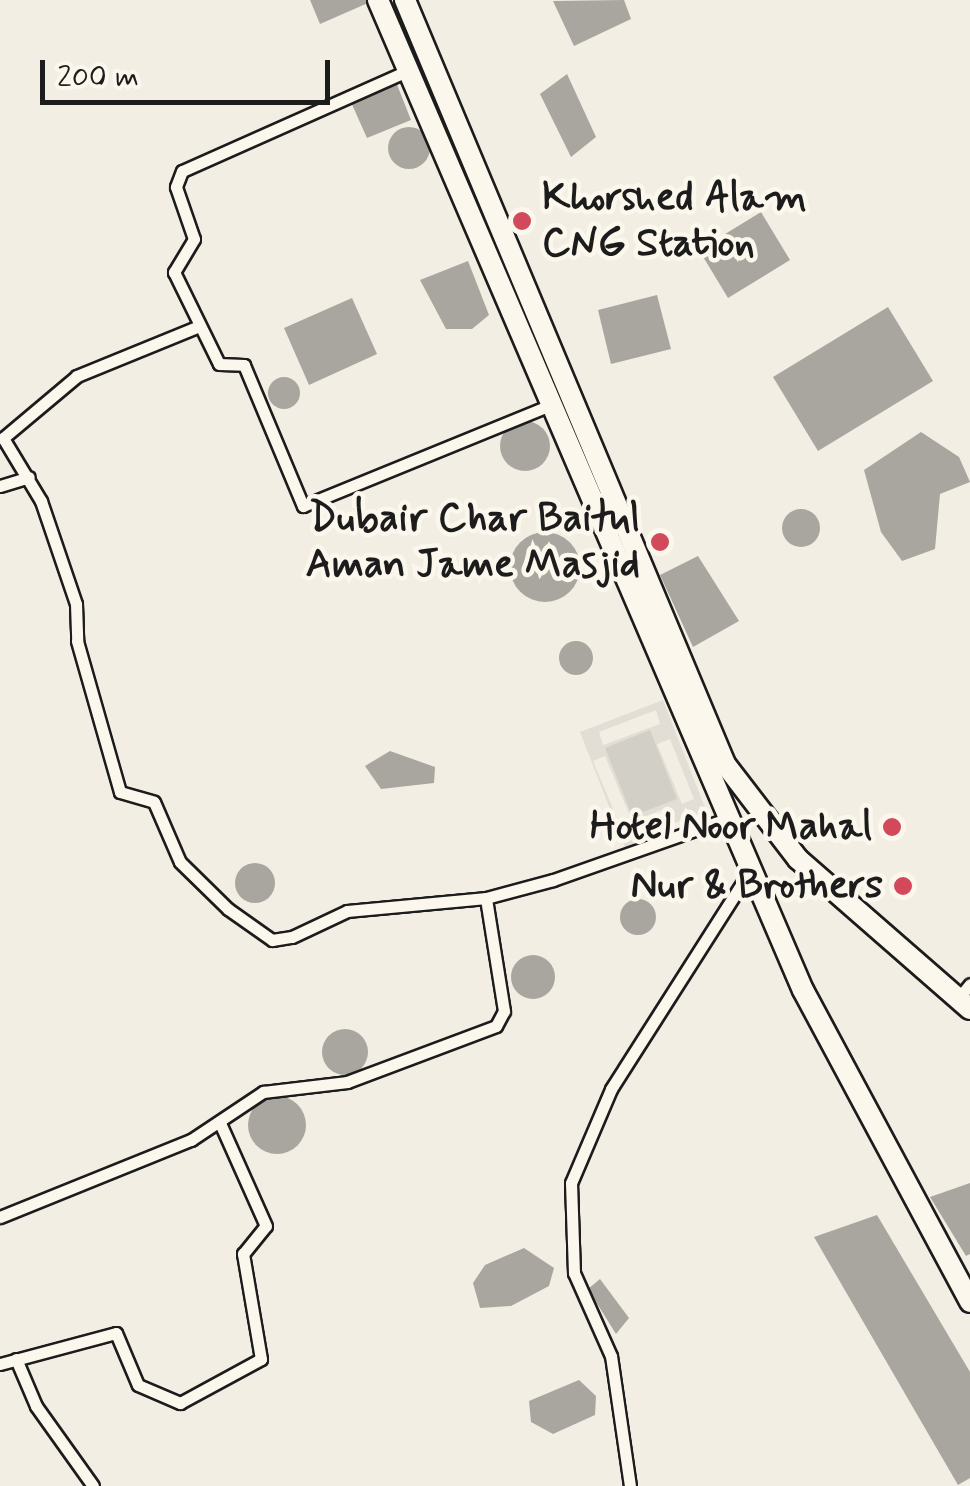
<!DOCTYPE html>
<html>
<head>
<meta charset="utf-8">
<style>
  body { margin:0 }
  #map { position:relative; width:970px; height:1486px; overflow:hidden; background:#f2eee4; font-family:Mynerve,sans-serif }
  div>[style] { position:absolute }
  .built>* { inset:0; background:#e2ded5 }
  .green>* { inset:0; background:#d2cfc6 }
  .water>* { inset:0; background:#a9a6a0 }
  .round { border-radius:50% }
  .roads { filter:drop-shadow(2px 0 #1c1c1c) drop-shadow(-2px 0 #1c1c1c) drop-shadow(0 2px #1c1c1c) drop-shadow(0 -2px #1c1c1c) }
  .street>* { height:11px; margin:-5.5px; padding:0 5.5px; transform-origin:5.5px; border-radius:5.5px; background:#fbf7ec }
  .highway>* { height:20px; margin:-10px; padding:0 10px; transform-origin:10px; border-radius:10px; background:#fbf7ec }
  .dots>* { width:28px; height:28px; translate:-50% -50%; box-sizing:border-box; border:5px solid #fbf7ec; border-radius:50% }
  span { translate:-50% -50%; white-space:nowrap; text-align:center; line-height:1.15; -webkit-text-stroke:9px #fbf7ec; paint-order:stroke }
  .poi-label { font-size:40px; color:#1c1c1c; font-weight:700 }
  .left { translate:0 -50%; text-align:left }
  .right { translate:-100% -50%; text-align:right }
  .scale { position:absolute; left:40px; top:60px; width:290px; height:45px; box-sizing:border-box; border:5px solid #1c1c1c; border-top:0; padding-left:12px; font-size:30px; line-height:35px; white-space:nowrap; color:#1c1c1c; -webkit-text-stroke:8px #fbf7ec; paint-order:stroke }
</style>
</head>
<body>
<div id="map">
  <div class="built">
    <i style="clip-path:polygon(evenodd,663px 700px,711px 823px,628px 855px,580px 732px,663px 700px,656px 710px,660px 724px,603px 745px,599px 732px,656px 710px,663px 700px,670px 739px,694px 799px,682px 804px,657px 744px,670px 739px,663px 700px,605px 756px,630px 816px,618px 821px,593px 761px,605px 756px,663px 700px,669px 807px,672px 824px,689px 817px,694px 826px,636px 851px,632px 840px,659px 829px,644px 831px,639px 819px,669px 807px)"></i>
  </div>
  <div class="green">
    <i style="clip-path:polygon(650px 730px,677px 799px,632px 816px,605px 748px)"></i>
  </div>
  <div class="water">
    <i style="clip-path:polygon(310px 0,367px 0,368px 3px,320px 24px)"></i>
    <i style="clip-path:polygon(624px 0,631px 19px,574px 46px,553px 1px)"></i>
    <i style="clip-path:polygon(567px 74px,596px 137px,571px 157px,540px 94px)"></i>
    <i style="clip-path:polygon(396px 82px,411px 120px,367px 138px,350px 100px)"></i>
    <i class="round" style="left:388px;top:127px;width:42px;height:42px"></i>
    <i style="clip-path:polygon(761px 212px,790px 260px,728px 298px,699px 250px)"></i>
    <i style="clip-path:polygon(468px 261px,489px 315px,472px 329px,446px 329px,420px 280px)"></i>
    <i style="clip-path:polygon(657px 295px,671px 349px,611px 364px,598px 310px)"></i>
    <i style="clip-path:polygon(352px 298px,377px 354px,309px 385px,284px 328px)"></i>
    <i style="clip-path:polygon(888px 307px,933px 381px,818px 451px,773px 377px)"></i>
    <i class="round" style="left:268px;top:377px;width:32px;height:32px"></i>
    <i class="round" style="left:500px;top:421px;width:50px;height:50px"></i>
    <i style="clip-path:polygon(921px 432px,959px 457px,970px 482px,940px 494px,935px 549px,902px 561px,881px 532px,864px 470px)"></i>
    <i class="round" style="left:782px;top:509px;width:38px;height:38px"></i>
    <i class="round" style="left:510px;top:532px;width:70px;height:70px"></i>
    <i style="clip-path:polygon(698px 556px,739px 621px,693px 647px,660px 575px)"></i>
    <i class="round" style="left:559px;top:641px;width:34px;height:34px"></i>
    <i style="clip-path:polygon(390px 751px,435px 767px,434px 783px,381px 789px,365px 766px)"></i>
    <i class="round" style="left:235px;top:863px;width:40px;height:40px"></i>
    <i class="round" style="left:620px;top:899px;width:36px;height:36px"></i>
    <i class="round" style="left:511px;top:955px;width:44px;height:44px"></i>
    <i class="round" style="left:322px;top:1029px;width:46px;height:46px"></i>
    <i class="round" style="left:248px;top:1096px;width:58px;height:58px"></i>
    <i style="clip-path:polygon(970px 1183px,970px 1254px,966px 1256px,930px 1197px)"></i>
    <i style="clip-path:polygon(877px 1215px,970px 1372px,970px 1478px,958px 1485px,814px 1237px)"></i>
    <i style="clip-path:polygon(524px 1248px,554px 1268px,549px 1286px,511px 1306px,480px 1308px,473px 1283px,485px 1265px)"></i>
    <i style="clip-path:polygon(600px 1279px,629px 1318px,616px 1334px,588px 1289px)"></i>
    <i style="clip-path:polygon(579px 1380px,596px 1396px,595px 1415px,553px 1434px,531px 1422px,529px 1401px)"></i>
  </div>
  <div class="roads">
    <div class="street">
      <i style="left:407px;top:71px;width:246px;rotate:156deg"></i>
      <i style="left:182px;top:171px;width:17px;rotate:111deg"></i>
      <i style="left:176px;top:187px;width:55px;rotate:70.9deg"></i>
      <i style="left:194px;top:239px;width:39px;rotate:121deg"></i>
      <i style="left:174px;top:272px;width:102px;rotate:63.9deg"></i>
      <i style="left:219px;top:364px;width:25px;rotate:2deg"></i>
      <i style="left:244px;top:365px;width:153px;rotate:67.3deg"></i>
      <i style="left:303px;top:506px;width:262px;rotate:-22.2deg"></i>
      <i style="left:197px;top:327px;width:130px;rotate:157.8deg"></i>
      <i style="left:77px;top:376px;width:97px;rotate:140deg"></i>
      <i style="left:3px;top:438px;width:74px;rotate:58.9deg"></i>
      <i style="left:41px;top:501px;width:109px;rotate:71.2deg"></i>
      <i style="left:76px;top:604px;width:37px;rotate:88deg"></i>
      <i style="left:77px;top:641px;width:157px;rotate:74.1deg"></i>
      <i style="left:120px;top:792px;width:35px;rotate:16deg"></i>
      <i style="left:154px;top:802px;width:65px;rotate:66.6deg"></i>
      <i style="left:180px;top:862px;width:67px;rotate:44.4deg"></i>
      <i style="left:228px;top:909px;width:54px;rotate:35.2deg"></i>
      <i style="left:272px;top:940px;width:20px;rotate:-9deg"></i>
      <i style="left:292px;top:937px;width:61px;rotate:-25.3deg"></i>
      <i style="left:347px;top:911px;width:140px;rotate:-5.3deg"></i>
      <i style="left:486px;top:898px;width:69px;rotate:-15deg"></i>
      <i style="left:553px;top:880px;width:183px;rotate:-19.4deg"></i>
      <i style="left:0;top:486px;width:30px;rotate:-17deg"></i>
      <i style="left:958px;top:999px;width:19px;rotate:-51deg"></i>
      <i style="left:0;top:1217px;width:206px;rotate:-22deg"></i>
      <i style="left:191px;top:1140px;width:87px;rotate:-33.7deg"></i>
      <i style="left:263px;top:1092px;width:85px;rotate:-6.8deg"></i>
      <i style="left:347px;top:1082px;width:159px;rotate:-20.6deg"></i>
      <i style="left:496px;top:1026px;width:17px;rotate:-62deg"></i>
      <i style="left:504px;top:1011px;width:114px;rotate:-99.1deg"></i>
      <i style="left:16px;top:1359px;width:51px;rotate:66.9deg"></i>
      <i style="left:36px;top:1406px;width:98px;rotate:54.5deg"></i>
      <i style="left:0;top:1364px;width:120px;rotate:-15deg"></i>
      <i style="left:116px;top:1333px;width:56px;rotate:67.1deg"></i>
      <i style="left:138px;top:1385px;width:46px;rotate:23.2deg"></i>
      <i style="left:180px;top:1403px;width:92px;rotate:-28.5deg"></i>
      <i style="left:261px;top:1359px;width:107px;rotate:-99.7deg"></i>
      <i style="left:243px;top:1254px;width:36px;rotate:-51deg"></i>
      <i style="left:266px;top:1226px;width:113px;rotate:-114.1deg"></i>
      <i style="left:630px;top:1486px;width:131px;rotate:-98.3deg"></i>
      <i style="left:611px;top:1356px;width:91px;rotate:-114deg"></i>
      <i style="left:574px;top:1273px;width:90px;rotate:-91.9deg"></i>
      <i style="left:571px;top:1183px;width:102px;rotate:-66.9deg"></i>
      <i style="left:611px;top:1089px;width:259px;rotate:-57.5deg"></i>
    </div>
    <div class="highway">
      <i style="left:378px;top:0;width:1077px;rotate:66.77deg"></i>
      <i style="left:803px;top:990px;width:354px;rotate:61.8deg"></i>
      <i style="left:405px;top:0;width:828px;rotate:67.27deg"></i>
      <i style="left:725px;top:764px;width:120px;rotate:52.5deg"></i>
      <i style="left:798px;top:859px;width:228px;rotate:41.1deg"></i>
    </div>
  </div>
  <div class="dots">
    <i style="left:522px;top:221px;background:#d1495b"></i>
    <i style="left:660px;top:542px;background:#d1495b"></i>
    <i style="left:892px;top:827px;background:#d1495b"></i>
    <i style="left:903px;top:886px;background:#d1495b"></i>
  </div>
  <div class="poi-label">
    <span class="left" style="left:542px;top:221px">Khorshed Alam<br>CNG Station</span>
    <span class="right" style="left:640px;top:542px">Dubair Char Baitul<br>Aman Jame Masjid</span>
    <span class="right" style="left:872px;top:827px">Hotel Noor Mahal</span>
    <span class="right" style="left:883px;top:886px">Nur &amp; Brothers</span>
  </div>
  <div class="scale">200 m</div>
</div>
</body>
</html>
